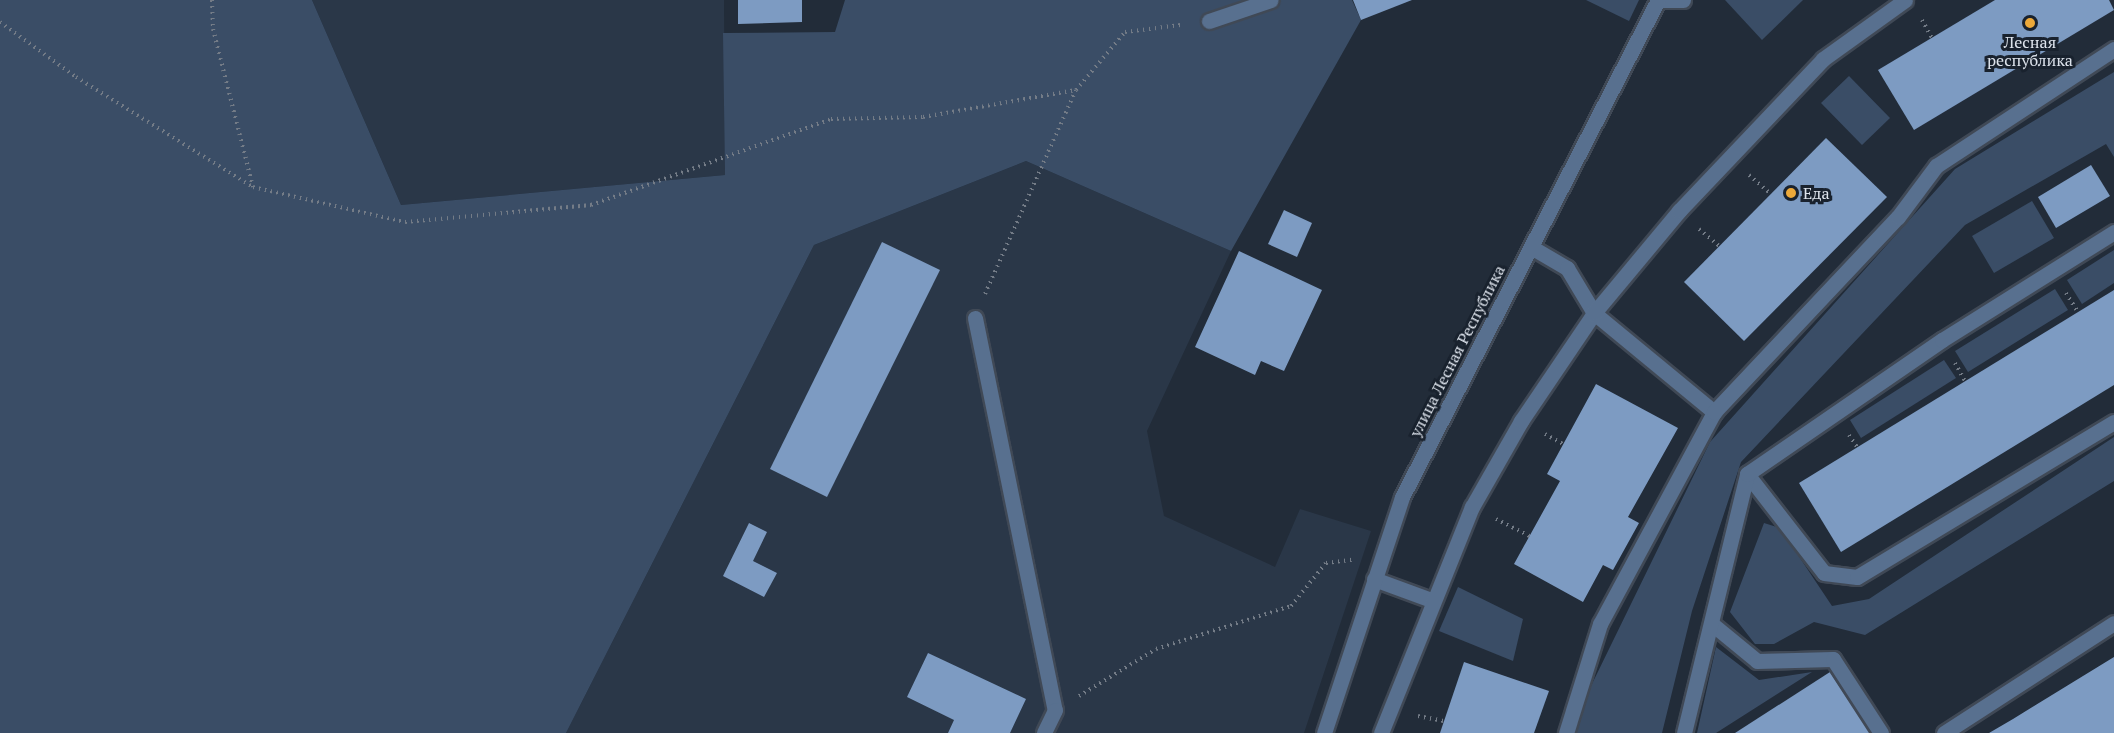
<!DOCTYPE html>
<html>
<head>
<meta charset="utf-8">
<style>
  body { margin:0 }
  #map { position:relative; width:2114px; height:733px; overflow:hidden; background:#222c39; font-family:"PT Serif",serif }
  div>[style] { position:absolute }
  .built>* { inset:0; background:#2a3748 }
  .green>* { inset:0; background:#3a4d66 }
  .building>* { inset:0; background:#7d9bc2 }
  .path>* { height:4px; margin-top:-2px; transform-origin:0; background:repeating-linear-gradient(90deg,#747c87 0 1.5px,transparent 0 6px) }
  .roads { filter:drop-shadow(2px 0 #404956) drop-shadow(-2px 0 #404956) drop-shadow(0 2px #404956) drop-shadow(0 -2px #404956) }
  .minor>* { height:15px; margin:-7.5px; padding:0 7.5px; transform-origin:7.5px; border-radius:7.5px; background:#58708f }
  .dots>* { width:16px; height:16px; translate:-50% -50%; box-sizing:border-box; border:3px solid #19222e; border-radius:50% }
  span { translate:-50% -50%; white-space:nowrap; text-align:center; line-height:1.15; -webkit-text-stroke:6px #19222e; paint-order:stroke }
  .poi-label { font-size:16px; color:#dde3ec }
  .left { translate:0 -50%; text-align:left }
  .street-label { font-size:16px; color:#dde3ec }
</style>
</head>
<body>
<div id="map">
  <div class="built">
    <i style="clip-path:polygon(312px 0,724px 0,725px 175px,401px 205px)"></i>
    <i style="clip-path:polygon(1026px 161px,1231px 251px,1147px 431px,1164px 516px,1275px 567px,1300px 509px,1371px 531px,1304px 733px,566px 733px,814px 245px)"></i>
  </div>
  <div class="green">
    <i style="clip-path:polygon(0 0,312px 0,401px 205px,725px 175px,723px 33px,835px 32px,845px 0,1352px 0,1361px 20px,1231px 251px,1026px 161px,814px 245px,566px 733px,0 733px)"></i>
    <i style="clip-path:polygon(1586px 0,1639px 0,1629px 21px)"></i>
    <i style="clip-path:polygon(1725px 0,1803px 0,1762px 40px)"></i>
    <i style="clip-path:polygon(2114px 72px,2114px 157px,2106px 144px,1965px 225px,1741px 462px,1692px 611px,1662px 733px,1576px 733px,1589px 690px,1710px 442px,1955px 169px)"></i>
    <i style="clip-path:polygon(1849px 76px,1890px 118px,1862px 145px,1821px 103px)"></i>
    <i style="clip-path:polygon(2032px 201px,2054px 238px,1994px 273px,1972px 236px)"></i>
    <i style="clip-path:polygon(2114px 250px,2114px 283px,2082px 304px,2067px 280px)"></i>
    <i style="clip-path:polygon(2055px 289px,2068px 310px,1968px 372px,1955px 351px)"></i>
    <i style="clip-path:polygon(1944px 360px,1956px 378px,1861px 438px,1850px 420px)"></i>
    <i style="clip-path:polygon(2114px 437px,2114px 481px,1865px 635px,1814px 622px,1774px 644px,1755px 644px,1730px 612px,1764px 523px,1780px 528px,1832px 606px,1869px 599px)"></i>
    <i style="clip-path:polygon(1458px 587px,1523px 619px,1513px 661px,1439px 631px)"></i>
    <i style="clip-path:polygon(1716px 647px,1759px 680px,1812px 672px,1716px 733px,1697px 733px)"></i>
  </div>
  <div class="building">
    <i style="clip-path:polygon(738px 0,802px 0,802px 22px,738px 24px)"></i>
    <i style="clip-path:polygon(1353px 0,1412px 0,1361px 20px)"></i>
    <i style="clip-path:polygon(1995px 0,2109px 0,2114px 10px,1914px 130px,1878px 70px)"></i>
    <i style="clip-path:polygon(1826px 138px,1887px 197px,1744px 341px,1684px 282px)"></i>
    <i style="clip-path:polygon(2091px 165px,2110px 196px,2056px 228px,2038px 197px)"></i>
    <i style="clip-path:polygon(1284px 210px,1312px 223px,1297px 257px,1268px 244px)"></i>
    <i style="clip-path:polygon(882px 242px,940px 270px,827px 497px,770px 469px)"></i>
    <i style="clip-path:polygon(1239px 251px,1322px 290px,1284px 371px,1261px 361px,1255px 375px,1195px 347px)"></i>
    <i style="clip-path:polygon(2114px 290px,2114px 385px,1841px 552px,1799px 483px)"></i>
    <i style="clip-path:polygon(1596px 384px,1678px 428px,1628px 517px,1639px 523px,1613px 570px,1603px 565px,1583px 602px,1514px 564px,1560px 481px,1547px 474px)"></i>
    <i style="clip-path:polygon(749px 523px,767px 532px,753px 561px,777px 573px,764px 597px,723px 576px)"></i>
    <i style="clip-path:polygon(928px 653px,1026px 699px,1010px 733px,948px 733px,954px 720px,907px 697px)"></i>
    <i style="clip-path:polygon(2114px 657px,2114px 733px,1989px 733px,2013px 719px)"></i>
    <i style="clip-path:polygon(1464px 662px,1549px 691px,1534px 733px,1440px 733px)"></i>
    <i style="clip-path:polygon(1830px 672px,1870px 733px,1735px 733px)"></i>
  </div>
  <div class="path">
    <i style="left:212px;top:0;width:29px;rotate:88deg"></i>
    <i style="left:213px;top:29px;width:163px;rotate:75.8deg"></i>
    <i style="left:1922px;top:20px;width:21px;rotate:61deg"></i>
    <i style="left:0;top:22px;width:94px;rotate:35.9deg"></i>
    <i style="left:76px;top:77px;width:208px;rotate:31.9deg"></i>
    <i style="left:253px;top:187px;width:156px;rotate:13deg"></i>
    <i style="left:405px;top:222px;width:187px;rotate:-5.2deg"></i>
    <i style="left:591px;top:205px;width:255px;rotate:-19.7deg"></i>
    <i style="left:831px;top:119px;width:92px;rotate:-1.2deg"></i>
    <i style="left:923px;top:117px;width:155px;rotate:-10deg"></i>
    <i style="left:1749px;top:175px;width:29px;rotate:41deg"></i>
    <i style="left:1699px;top:229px;width:26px;rotate:40deg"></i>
    <i style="left:2066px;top:293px;width:22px;rotate:58deg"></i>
    <i style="left:985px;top:294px;width:223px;rotate:-66deg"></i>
    <i style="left:1076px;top:90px;width:76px;rotate:-49.8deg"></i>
    <i style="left:1125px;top:32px;width:56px;rotate:-7.1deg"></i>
    <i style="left:1955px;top:363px;width:21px;rotate:61deg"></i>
    <i style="left:1545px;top:434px;width:21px;rotate:29deg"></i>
    <i style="left:1849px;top:435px;width:14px;rotate:56deg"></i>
    <i style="left:1496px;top:519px;width:38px;rotate:27deg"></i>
    <i style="left:1079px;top:696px;width:90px;rotate:-31.4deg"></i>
    <i style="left:1156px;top:649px;width:142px;rotate:-17.7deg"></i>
    <i style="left:1291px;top:606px;width:55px;rotate:-50.9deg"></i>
    <i style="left:1326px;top:563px;width:26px;rotate:-7deg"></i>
    <i style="left:1418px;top:716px;width:26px;rotate:11deg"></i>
  </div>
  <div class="roads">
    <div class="minor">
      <i style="left:1658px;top:0;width:25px"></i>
      <i style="left:1209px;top:21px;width:65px;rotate:-18.7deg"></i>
      <i style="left:1531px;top:247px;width:42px;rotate:30.3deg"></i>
      <i style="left:1567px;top:268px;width:52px;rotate:59deg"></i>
      <i style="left:1594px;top:313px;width:156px;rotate:39.5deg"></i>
      <i style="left:975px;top:318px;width:400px;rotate:78.5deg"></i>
      <i style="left:1055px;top:710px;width:25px;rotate:116deg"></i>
      <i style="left:1747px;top:474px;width:125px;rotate:52.1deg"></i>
      <i style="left:1824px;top:573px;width:33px;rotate:7deg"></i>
      <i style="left:1857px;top:577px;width:300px;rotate:-31.1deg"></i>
      <i style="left:1374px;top:579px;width:61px;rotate:20.2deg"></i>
      <i style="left:1712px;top:624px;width:58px;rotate:39.4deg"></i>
      <i style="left:1757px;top:661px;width:76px;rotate:-1.5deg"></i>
      <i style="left:1833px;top:659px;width:88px;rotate:57deg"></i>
      <i style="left:1324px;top:733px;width:249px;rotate:-71.7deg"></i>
      <i style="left:1402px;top:497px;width:559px;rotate:-62.75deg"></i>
      <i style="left:1381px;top:733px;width:244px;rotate:-68.1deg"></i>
      <i style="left:1472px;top:507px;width:99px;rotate:-60.3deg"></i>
      <i style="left:1521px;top:421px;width:130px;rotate:-55.9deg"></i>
      <i style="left:1594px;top:313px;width:133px;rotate:-50.2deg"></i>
      <i style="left:1679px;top:211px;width:209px;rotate:-46.5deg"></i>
      <i style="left:1823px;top:59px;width:101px;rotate:-35.7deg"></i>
      <i style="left:1566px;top:733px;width:114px;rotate:-72.7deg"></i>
      <i style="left:1600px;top:624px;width:241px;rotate:-61.7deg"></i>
      <i style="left:1714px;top:412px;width:268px;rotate:-46.7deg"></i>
      <i style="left:1898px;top:217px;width:64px;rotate:-53.3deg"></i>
      <i style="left:1936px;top:166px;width:213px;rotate:-33.3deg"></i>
      <i style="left:1684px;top:733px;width:267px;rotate:-76.3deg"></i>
      <i style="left:1747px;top:474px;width:237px;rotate:-34.5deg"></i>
      <i style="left:1942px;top:340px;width:203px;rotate:-32.1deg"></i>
      <i style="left:1944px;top:733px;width:202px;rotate:-32.9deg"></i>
    </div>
  </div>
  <div class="dots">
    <i style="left:2030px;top:23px;background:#eca93a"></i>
    <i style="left:1791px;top:193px;background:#eca93a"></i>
  </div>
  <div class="poi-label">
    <span style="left:2030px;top:51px">Лесная<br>республика</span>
    <span class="left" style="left:1803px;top:193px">Еда</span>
  </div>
  <div class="street-label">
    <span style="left:1457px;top:351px;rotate:-63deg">улица Лесная Республика</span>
  </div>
</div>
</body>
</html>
